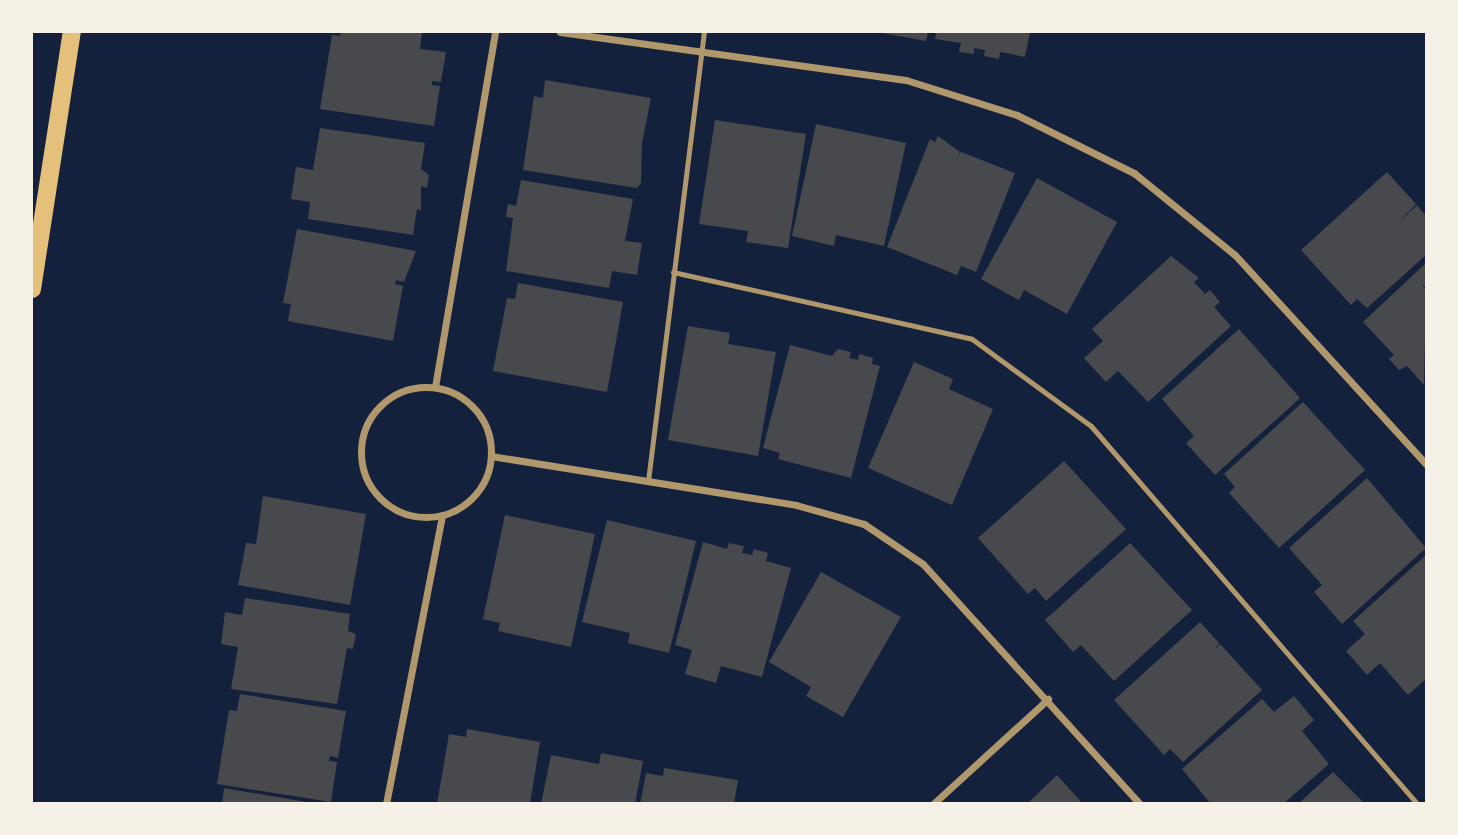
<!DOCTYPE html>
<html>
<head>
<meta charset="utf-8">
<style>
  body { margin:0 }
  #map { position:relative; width:1458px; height:835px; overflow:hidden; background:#14213d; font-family:"Noto Sans",sans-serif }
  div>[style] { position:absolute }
  .building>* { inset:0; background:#48494c }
  .service>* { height:5px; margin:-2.5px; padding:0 2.5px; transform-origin:2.5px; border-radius:2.5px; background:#b1986c }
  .minor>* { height:7px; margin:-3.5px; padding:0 3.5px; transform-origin:3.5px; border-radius:3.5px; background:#b1986c }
  .minor>.ring { margin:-3.5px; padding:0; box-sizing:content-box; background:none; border:7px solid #b1986c; border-radius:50% }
  .primary>* { height:18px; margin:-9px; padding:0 9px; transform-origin:9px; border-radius:9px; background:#e5c07b }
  span { translate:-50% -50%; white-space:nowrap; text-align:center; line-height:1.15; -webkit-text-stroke:7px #f6f1e7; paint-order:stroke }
  .frame { position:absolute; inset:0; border:33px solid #f6f1e7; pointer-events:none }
</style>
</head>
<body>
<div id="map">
  <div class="building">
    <i style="clip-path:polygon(341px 32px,422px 32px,420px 49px,446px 52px,441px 82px,432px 81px,432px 85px,440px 86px,434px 126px,320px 109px,332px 35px,340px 36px)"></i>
    <i style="clip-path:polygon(877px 32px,928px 32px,926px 41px)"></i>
    <i style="clip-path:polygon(936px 32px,1030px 32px,1025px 57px,1000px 52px,999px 59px,984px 56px,985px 50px,974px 48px,974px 54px,959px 52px,961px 43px,935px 39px)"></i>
    <i style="clip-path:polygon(545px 80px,651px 98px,642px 143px,641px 183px,637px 188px,523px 170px,534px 96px,543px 98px)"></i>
    <i style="clip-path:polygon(715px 120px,806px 134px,788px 248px,746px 242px,748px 231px,699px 224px)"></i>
    <i style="clip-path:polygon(816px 124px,906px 143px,884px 246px,836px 235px,834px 246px,792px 236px)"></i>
    <i style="clip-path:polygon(320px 128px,425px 143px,421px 169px,429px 175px,427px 188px,421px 186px,421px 210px,417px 209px,413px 235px,308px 219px,310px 202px,291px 199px,296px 167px,313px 170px)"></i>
    <i style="clip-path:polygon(938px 136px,960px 152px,956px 160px,961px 152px,1015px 173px,976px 272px,961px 266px,957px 275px,887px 247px,930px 139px,935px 142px)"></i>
    <i style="clip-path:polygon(1387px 172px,1416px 204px,1398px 223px,1417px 205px,1426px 216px,1426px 255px,1367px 308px,1357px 299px,1351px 305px,1301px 250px)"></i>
    <i style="clip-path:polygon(1037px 178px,1117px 222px,1067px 314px,1024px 290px,1019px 300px,981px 279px)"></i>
    <i style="clip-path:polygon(521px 180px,633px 199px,625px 241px,642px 243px,637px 275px,612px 271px,609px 288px,506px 271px,513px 218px,506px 217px,508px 204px,516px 206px)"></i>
    <i style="clip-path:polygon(297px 229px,416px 251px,404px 282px,396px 280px,395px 284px,403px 286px,393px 341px,288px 321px,291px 304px,283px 303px)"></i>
    <i style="clip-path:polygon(1171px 256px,1199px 278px,1194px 282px,1205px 294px,1210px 290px,1220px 302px,1214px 307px,1231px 326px,1148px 402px,1118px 371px,1106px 382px,1084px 358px,1103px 341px,1092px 329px)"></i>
    <i style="clip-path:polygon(1426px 263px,1426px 287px,1422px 285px,1426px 290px,1424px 385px,1407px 366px,1399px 370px,1389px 359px,1394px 355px,1363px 322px)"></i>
    <i style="clip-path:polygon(518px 283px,623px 302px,607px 392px,493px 371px,507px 298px,515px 299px)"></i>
    <i style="clip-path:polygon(688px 326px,730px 333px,728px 344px,776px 352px,758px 456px,668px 440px)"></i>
    <i style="clip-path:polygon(1239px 329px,1300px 398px,1215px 475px,1186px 443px,1194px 436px,1162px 399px)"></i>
    <i style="clip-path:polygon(790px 345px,832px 356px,838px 349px,851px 352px,849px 358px,858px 360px,859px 354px,873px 358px,872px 364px,880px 366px,851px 478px,778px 459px,780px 453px,763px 448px)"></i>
    <i style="clip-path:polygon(914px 362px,953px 379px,949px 389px,993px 409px,952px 505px,868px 468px)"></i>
    <i style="clip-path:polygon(1303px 402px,1365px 470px,1279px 548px,1229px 493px,1235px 487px,1224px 474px)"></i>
    <i style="clip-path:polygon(1064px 461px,1126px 529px,1046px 601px,1035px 588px,1028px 594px,978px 538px)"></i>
    <i style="clip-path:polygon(1367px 478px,1426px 548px,1342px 624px,1314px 592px,1322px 585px,1289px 548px)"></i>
    <i style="clip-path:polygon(263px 496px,366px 514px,350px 605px,238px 585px,246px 543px,256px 544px)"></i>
    <i style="clip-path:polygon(505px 515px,595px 534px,571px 647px,498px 631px,500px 623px,483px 619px)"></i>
    <i style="clip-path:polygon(607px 520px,696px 541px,669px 653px,628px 643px,630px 633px,582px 622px)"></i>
    <i style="clip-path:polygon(703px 542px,727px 549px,729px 543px,744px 546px,742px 553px,752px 555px,754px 549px,768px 553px,766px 561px,791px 568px,762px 677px,721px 666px,716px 683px,685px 674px,692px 650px,675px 645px)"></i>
    <i style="clip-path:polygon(1130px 543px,1192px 610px,1114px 681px,1081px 645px,1073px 652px,1045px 620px)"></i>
    <i style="clip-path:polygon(1426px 555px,1426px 679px,1408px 695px,1380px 663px,1367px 675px,1346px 651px,1365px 634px,1353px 621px)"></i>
    <i style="clip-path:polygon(821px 572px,901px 617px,843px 717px,806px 696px,811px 687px,769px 662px)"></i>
    <i style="clip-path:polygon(245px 598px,350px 614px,348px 631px,356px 634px,353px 649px,347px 648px,337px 704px,231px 689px,238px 647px,221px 644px,225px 612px,242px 615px)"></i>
    <i style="clip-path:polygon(1200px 622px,1219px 643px,1214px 650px,1220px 644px,1262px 690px,1183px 762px,1170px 749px,1164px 755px,1114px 700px)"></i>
    <i style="clip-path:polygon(240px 694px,346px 711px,338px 758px,330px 756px,329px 761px,337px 762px,331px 802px,217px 784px,229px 710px,237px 711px)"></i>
    <i style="clip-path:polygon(1294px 696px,1314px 720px,1302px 731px,1329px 764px,1283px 804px,1211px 804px,1182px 769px,1262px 699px,1274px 712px)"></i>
    <i style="clip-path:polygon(467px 729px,540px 742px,530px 804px,437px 804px,449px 734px,466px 737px)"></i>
    <i style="clip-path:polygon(601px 753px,643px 761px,635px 804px,541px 804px,551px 755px,599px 764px)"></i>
    <i style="clip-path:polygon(664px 768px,738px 780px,734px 804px,640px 804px,646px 773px,663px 776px)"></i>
    <i style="clip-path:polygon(1333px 772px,1365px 804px,1298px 804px)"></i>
    <i style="clip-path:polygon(1057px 775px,1083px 804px,1027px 804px)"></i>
    <i style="clip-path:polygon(224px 788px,307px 802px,307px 804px,222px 804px)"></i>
  </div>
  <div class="service">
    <i style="left:673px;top:272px;width:306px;rotate:12.6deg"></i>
    <i style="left:972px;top:339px;width:147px;rotate:36.2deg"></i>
    <i style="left:1091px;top:426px;width:499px;rotate:49.2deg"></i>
    <i style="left:648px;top:481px;width:452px;rotate:-82.9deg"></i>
  </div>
  <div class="minor">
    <i style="left:560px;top:32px;width:349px;rotate:7.9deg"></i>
    <i style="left:906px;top:80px;width:116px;rotate:17.5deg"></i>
    <i style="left:1017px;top:115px;width:131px;rotate:26.4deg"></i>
    <i style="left:1134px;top:173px;width:130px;rotate:39.1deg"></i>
    <i style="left:1235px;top:255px;width:283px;rotate:47.6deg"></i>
    <i style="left:435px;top:387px;width:360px;rotate:-80.4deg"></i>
    <i class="ring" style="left:361px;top:387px;width:123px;height:123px"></i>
    <i style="left:491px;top:456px;width:309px;rotate:9.1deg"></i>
    <i style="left:796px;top:505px;width:71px;rotate:15.6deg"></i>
    <i style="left:864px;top:524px;width:71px;rotate:34.1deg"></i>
    <i style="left:923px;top:564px;width:324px;rotate:47.9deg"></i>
    <i style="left:386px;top:804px;width:294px;rotate:-79deg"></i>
    <i style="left:933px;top:804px;width:156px;rotate:-42.4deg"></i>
  </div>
  <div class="primary">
    <i style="left:32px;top:289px;width:260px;rotate:-81.2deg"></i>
  </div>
  <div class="frame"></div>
</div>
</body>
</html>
